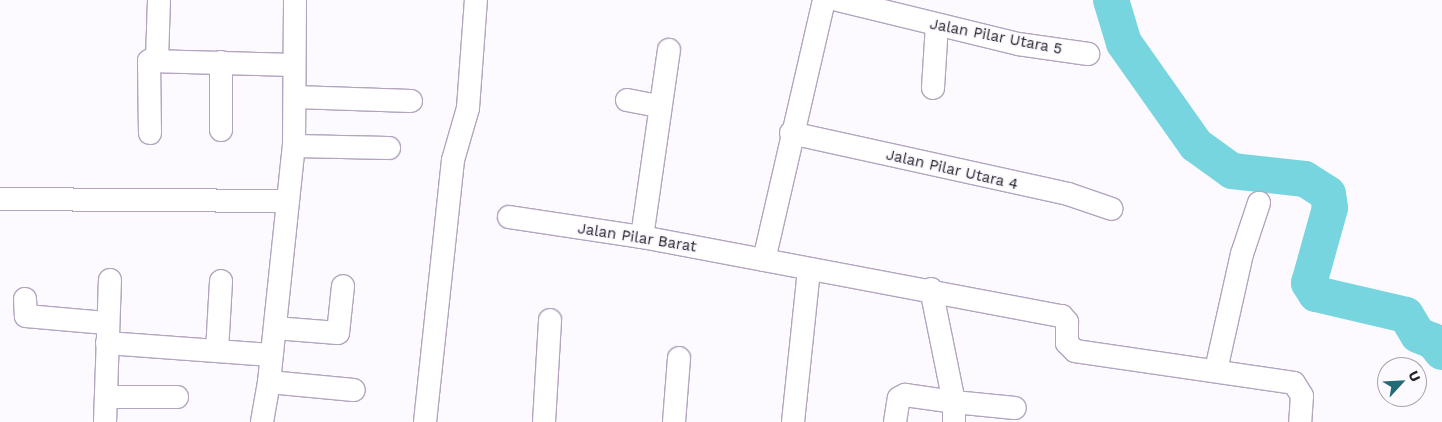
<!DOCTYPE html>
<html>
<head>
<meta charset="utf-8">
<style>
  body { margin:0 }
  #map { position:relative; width:1442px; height:422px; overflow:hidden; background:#fcf9ff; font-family:"Work Sans",sans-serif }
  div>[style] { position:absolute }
  .river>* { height:36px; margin:-18px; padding:0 18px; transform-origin:18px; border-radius:18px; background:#76d5de }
  .roads { filter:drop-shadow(1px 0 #b3a5bf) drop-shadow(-1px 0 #b3a5bf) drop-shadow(0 1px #b3a5bf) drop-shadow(0 -1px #b3a5bf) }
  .minor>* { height:22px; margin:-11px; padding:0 11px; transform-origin:11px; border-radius:11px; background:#fff }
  span { translate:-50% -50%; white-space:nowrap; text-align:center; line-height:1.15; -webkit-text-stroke:4px #fcf9ff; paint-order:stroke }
  .street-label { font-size:15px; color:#26212b }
  .north { position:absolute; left:1377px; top:357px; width:50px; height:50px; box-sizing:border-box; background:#fcf9ff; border:1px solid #a6a3aa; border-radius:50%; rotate:65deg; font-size:14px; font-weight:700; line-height:20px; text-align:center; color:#26212b }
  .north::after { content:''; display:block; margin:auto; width:18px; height:22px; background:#216b76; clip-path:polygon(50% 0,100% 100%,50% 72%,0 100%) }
</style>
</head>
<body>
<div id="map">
  <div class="river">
    <i style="left:1111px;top:0;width:45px;rotate:73.2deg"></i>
    <i style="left:1124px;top:43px;width:125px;rotate:54.8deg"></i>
    <i style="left:1196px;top:145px;width:44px;rotate:35.8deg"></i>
    <i style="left:1232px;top:171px;width:73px;rotate:6.3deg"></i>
    <i style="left:1305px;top:179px;width:27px;rotate:33deg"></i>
    <i style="left:1328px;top:194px;width:14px;rotate:82deg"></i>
    <i style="left:1330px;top:208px;width:78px;rotate:105.6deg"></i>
    <i style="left:1309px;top:283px;width:13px;rotate:58deg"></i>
    <i style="left:1316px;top:294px;width:92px;rotate:13.1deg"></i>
    <i style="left:1406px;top:315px;width:23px;rotate:59deg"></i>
    <i style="left:1418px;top:335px;width:16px;rotate:22deg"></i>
    <i style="left:1433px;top:341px;width:14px;rotate:51deg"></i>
  </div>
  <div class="roads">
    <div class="minor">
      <i style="left:838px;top:0;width:185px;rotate:13.7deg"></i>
      <i style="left:1018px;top:44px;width:71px;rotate:8.1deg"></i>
      <i style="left:157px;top:60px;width:60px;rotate:-88.1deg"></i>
      <i style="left:221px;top:62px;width:68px;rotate:90deg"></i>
      <i style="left:933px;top:88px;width:63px;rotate:-86.4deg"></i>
      <i style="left:295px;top:97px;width:116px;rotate:2deg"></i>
      <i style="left:627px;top:100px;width:33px;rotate:11deg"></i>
      <i style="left:150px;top:133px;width:72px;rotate:-90.8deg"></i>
      <i style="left:149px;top:61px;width:145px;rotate:1.6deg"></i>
      <i style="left:791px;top:133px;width:284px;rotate:12.4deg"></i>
      <i style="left:1068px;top:194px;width:46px;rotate:18.8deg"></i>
      <i style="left:294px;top:146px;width:95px;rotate:1.2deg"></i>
      <i style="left:0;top:199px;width:286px;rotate:0.4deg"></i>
      <i style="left:509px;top:217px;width:134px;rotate:8.6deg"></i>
      <i style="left:642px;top:237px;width:427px;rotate:10.7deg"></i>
      <i style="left:1062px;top:316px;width:8px;rotate:50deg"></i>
      <i style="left:1067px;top:322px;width:21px;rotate:90deg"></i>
      <i style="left:1067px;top:343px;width:11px;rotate:45deg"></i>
      <i style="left:1075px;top:351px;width:221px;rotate:8.3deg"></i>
      <i style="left:1294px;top:383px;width:15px;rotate:58deg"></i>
      <i style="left:1302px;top:396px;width:26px;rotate:94deg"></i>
      <i style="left:642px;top:237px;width:189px;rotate:-81.8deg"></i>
      <i style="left:764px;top:260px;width:262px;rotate:-77deg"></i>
      <i style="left:823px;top:5px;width:7px;rotate:-45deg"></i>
      <i style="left:931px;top:289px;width:115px;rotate:78.5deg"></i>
      <i style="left:954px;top:402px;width:61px;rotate:5.6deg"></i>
      <i style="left:25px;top:299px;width:17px;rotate:87deg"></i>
      <i style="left:26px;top:316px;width:80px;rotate:5deg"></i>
      <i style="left:275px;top:328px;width:63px;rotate:4.5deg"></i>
      <i style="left:338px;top:333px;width:47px;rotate:-83.9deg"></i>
      <i style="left:107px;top:343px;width:164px;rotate:4.2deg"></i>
      <i style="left:217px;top:351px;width:70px;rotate:-86.7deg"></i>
      <i style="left:1216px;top:370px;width:119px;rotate:-77.4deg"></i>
      <i style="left:1242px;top:254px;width:54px;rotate:-71.6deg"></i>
      <i style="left:269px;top:382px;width:85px;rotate:5.4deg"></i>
      <i style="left:106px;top:397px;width:71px"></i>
      <i style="left:105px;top:422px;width:142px;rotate:-88deg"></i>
      <i style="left:262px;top:422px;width:41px;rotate:-80.1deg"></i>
      <i style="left:269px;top:382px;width:237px;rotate:-84deg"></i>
      <i style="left:294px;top:146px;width:146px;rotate:-89.6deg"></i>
      <i style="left:425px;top:422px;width:263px;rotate:-83.9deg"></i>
      <i style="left:453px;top:160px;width:54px;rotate:-73.9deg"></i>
      <i style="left:468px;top:108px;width:108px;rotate:-85.8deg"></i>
      <i style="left:544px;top:422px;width:102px;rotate:-86.6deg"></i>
      <i style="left:674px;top:422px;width:64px;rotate:-85.5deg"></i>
      <i style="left:793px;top:422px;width:153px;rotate:-84deg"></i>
      <i style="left:895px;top:422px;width:24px;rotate:-81deg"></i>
      <i style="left:899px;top:398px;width:7px;rotate:-27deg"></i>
      <i style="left:905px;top:395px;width:49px;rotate:8.1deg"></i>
      <i style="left:954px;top:402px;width:20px;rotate:90deg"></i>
    </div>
  </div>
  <div class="street-label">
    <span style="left:996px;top:37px;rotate:11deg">Jalan Pilar Utara 5</span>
    <span style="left:952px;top:170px;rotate:13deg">Jalan Pilar Utara 4</span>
    <span style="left:637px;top:238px;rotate:9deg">Jalan Pilar Barat</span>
  </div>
  <div class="north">U</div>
</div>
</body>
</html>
